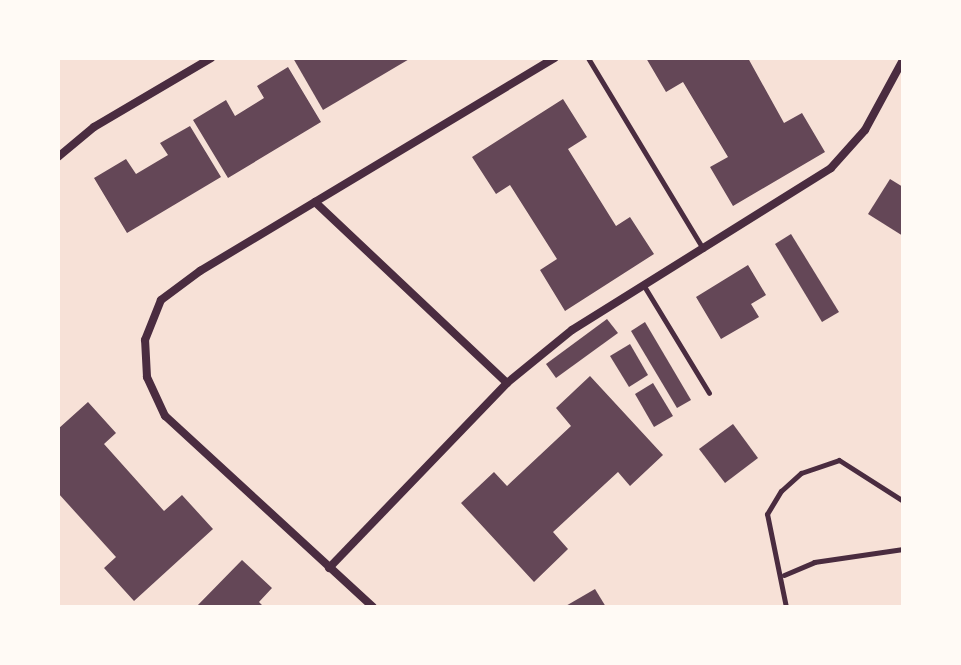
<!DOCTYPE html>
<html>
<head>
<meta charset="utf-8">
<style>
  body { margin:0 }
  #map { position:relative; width:961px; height:665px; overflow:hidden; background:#f7e1d7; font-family:Manrope,sans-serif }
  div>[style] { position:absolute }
  .building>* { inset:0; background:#644757 }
  .service>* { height:5px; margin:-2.5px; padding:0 2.5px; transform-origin:2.5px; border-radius:2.5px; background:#4a2c40 }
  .minor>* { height:8px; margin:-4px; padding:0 4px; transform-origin:4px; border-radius:4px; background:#4a2c40 }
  span { translate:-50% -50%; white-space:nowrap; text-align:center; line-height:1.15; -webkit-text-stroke:8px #fffaf5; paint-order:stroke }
  .frame { position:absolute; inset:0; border:60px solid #fffaf5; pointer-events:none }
</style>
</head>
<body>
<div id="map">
  <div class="building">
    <i style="clip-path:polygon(293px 58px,411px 58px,323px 110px)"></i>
    <i style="clip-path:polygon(646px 58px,748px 58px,784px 123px,802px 113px,825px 152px,733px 206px,710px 167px,728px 157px,683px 82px,666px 92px)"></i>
    <i style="clip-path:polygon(288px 67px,321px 122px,228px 178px,193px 120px,226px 100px,235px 116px,264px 98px,257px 86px)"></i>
    <i style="clip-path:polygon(563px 99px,587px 137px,568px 149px,616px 226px,630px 217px,654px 254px,565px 311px,540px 270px,557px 259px,510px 185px,496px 194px,472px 157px)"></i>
    <i style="clip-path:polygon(190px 126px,221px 177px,127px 233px,94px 178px,126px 159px,136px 174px,168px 155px,160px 143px)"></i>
    <i style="clip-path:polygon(890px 179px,903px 187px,903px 236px,868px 214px)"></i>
    <i style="clip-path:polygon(791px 234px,839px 312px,822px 322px,775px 244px)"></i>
    <i style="clip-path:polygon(748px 265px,766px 295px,751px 304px,759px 317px,721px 339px,696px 297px)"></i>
    <i style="clip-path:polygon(607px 319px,618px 333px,556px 378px,546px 364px)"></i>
    <i style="clip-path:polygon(645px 322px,691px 400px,677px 408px,631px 331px)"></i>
    <i style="clip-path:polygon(630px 344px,648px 375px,629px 387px,610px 356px)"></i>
    <i style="clip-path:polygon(590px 376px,663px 455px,630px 486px,618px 472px,553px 532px,568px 549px,534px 582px,461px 503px,494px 472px,507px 486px,571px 426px,556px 408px)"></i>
    <i style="clip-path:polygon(653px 383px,673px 416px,654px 427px,635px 394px)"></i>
    <i style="clip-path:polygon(88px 402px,116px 433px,104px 444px,164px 511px,182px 495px,213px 529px,134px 601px,104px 568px,116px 557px,58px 493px,58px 429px)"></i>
    <i style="clip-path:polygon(733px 424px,758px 458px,725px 483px,699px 449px)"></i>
    <i style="clip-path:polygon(242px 560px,272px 588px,259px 602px,264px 607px,196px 607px)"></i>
    <i style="clip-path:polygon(595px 589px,606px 607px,564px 607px)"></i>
  </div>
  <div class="service">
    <i style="left:588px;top:58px;width:223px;rotate:58.9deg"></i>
    <i style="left:644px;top:286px;width:125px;rotate:58.7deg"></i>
    <i style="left:784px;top:575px;width:33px;rotate:-23deg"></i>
    <i style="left:814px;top:562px;width:90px;rotate:-8.3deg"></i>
    <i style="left:786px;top:607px;width:95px;rotate:-101.5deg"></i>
    <i style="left:767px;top:514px;width:27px;rotate:-59deg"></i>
    <i style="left:781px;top:491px;width:27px;rotate:-42deg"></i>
    <i style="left:801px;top:473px;width:40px;rotate:-18.9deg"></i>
    <i style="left:839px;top:460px;width:76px;rotate:32.6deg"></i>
  </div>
  <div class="minor">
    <i style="left:58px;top:157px;width:47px;rotate:-39.8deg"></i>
    <i style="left:94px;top:127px;width:136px;rotate:-30.5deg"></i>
    <i style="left:315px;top:202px;width:264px;rotate:43.3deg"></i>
    <i style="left:329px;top:568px;width:257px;rotate:-46.1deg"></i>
    <i style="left:507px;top:383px;width:84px;rotate:-39.2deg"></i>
    <i style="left:572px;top:330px;width:305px;rotate:-32deg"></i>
    <i style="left:831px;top:168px;width:51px;rotate:-48.2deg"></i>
    <i style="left:865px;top:130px;width:80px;rotate:-61.5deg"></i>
    <i style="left:373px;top:607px;width:282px;rotate:-137.4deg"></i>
    <i style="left:165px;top:416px;width:43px;rotate:-114.8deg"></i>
    <i style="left:147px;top:377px;width:37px;rotate:-93deg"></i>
    <i style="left:145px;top:340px;width:43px;rotate:-68.2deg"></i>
    <i style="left:161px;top:300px;width:49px;rotate:-36.6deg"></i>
    <i style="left:200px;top:271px;width:414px;rotate:-31deg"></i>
  </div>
  <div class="frame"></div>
</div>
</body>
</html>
